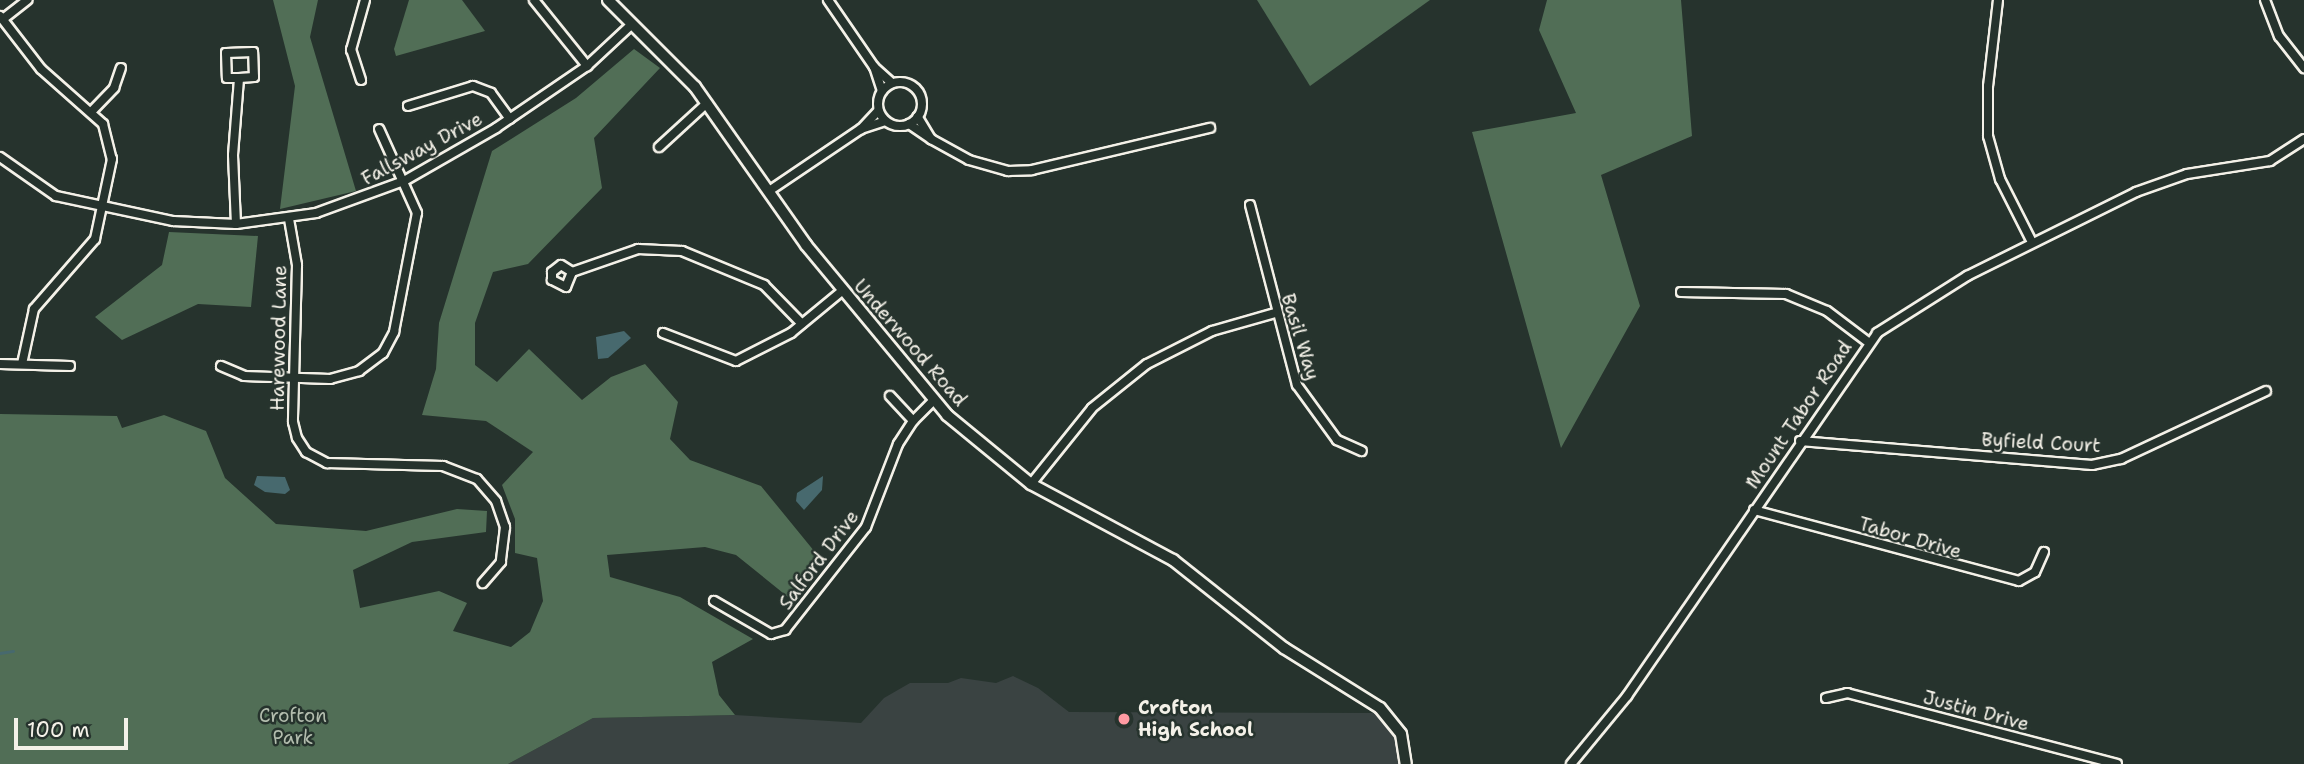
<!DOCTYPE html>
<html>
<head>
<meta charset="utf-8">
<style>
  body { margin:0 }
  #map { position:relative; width:2304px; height:764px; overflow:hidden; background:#26332d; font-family:"Shantell Sans",sans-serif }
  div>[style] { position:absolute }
  .built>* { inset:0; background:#3a4342 }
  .green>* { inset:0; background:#516e56 }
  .water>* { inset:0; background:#47696e }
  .stream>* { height:2.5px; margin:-1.25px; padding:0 1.25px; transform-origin:1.25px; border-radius:1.25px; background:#47696e }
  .roads { filter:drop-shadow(2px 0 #f4f1e8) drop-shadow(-2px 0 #f4f1e8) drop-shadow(0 2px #f4f1e8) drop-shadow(0 -2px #f4f1e8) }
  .minor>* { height:8px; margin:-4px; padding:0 4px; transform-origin:4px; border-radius:4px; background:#26332d }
  .minor>.ring { margin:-4px; padding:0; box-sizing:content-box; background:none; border:8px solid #26332d; border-radius:50% }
  .tertiary>* { height:10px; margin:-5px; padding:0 5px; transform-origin:5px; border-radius:5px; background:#26332d }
  .dots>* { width:19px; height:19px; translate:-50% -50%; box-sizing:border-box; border:4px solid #26332d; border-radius:50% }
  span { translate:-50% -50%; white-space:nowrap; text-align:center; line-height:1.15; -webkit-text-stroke:5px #26332d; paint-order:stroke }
  .street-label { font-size:19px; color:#f4f1e8 }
  .poi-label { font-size:19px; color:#f4f1e8; font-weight:700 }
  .left { translate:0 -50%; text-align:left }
  .park-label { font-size:19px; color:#b3bdae }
  .scale { position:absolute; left:14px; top:718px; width:114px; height:32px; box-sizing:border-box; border:4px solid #f4f1e8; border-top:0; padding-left:9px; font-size:21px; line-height:24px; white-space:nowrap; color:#f4f1e8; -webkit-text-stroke:5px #26332d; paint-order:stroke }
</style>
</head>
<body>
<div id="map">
  <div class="built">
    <i style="clip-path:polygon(1013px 676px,1038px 688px,1069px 712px,1377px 713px,1394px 737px,1399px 764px,508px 764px,593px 718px,735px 715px,861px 723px,884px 698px,910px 683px,948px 683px,961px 678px,996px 683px)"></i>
  </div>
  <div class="green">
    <i style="clip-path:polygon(273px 0,318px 0,310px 37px,356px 191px,280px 209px,295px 86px)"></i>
    <i style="clip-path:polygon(409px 0,462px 0,485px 31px,396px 56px,394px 49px)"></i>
    <i style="clip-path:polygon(1257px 0,1430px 0,1310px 86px)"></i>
    <i style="clip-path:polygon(1547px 0,1681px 0,1692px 136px,1601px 175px,1640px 306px,1561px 448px,1472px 132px,1576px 113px,1539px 30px)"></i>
    <i style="clip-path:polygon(634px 49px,660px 68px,594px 138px,602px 188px,528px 264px,493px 272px,475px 323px,475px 365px,497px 382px,529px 349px,582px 400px,611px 377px,645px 364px,678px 402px,670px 439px,690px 460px,761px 486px,819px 557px,788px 597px,736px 555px,705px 547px,607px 555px,610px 577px,680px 597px,753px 639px,712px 662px,719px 695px,735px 715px,593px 718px,508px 764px,0 764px,0 414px,117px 416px,122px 428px,164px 415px,206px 431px,225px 478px,276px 524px,366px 531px,457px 509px,487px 511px,486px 532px,412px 542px,353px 570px,360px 608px,439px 591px,467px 603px,453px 631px,511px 647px,530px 632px,543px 601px,537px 558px,515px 553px,515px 519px,502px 485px,533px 452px,486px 421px,422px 415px,436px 369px,439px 323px,492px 151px,576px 98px)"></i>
    <i style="clip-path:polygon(169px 232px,258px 236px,251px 307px,198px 304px,122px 340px,95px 317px,162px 265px)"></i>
  </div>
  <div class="water">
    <i style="clip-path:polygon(624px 331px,631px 338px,608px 358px,598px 359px,596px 337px)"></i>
    <i style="clip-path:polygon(257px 476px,285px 477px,290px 490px,285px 494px,265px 492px,254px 485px)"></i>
    <i style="clip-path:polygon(823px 476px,822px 490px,804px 510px,796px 501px,797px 493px)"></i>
  </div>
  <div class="stream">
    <i style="left:0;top:653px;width:13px;rotate:-9deg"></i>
  </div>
  <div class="roads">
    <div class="minor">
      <i style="left:534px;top:0;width:85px;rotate:51.2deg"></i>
      <i style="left:828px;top:0;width:81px;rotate:55.5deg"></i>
      <i style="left:1998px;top:0;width:87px;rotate:96.6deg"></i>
      <i style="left:1988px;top:86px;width:50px;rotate:90deg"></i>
      <i style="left:1988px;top:136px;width:45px;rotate:74.4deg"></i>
      <i style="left:2000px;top:179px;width:71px;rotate:63.1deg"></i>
      <i style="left:2265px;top:0;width:39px;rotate:69deg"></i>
      <i style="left:2279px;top:36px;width:41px;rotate:52deg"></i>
      <i style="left:0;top:16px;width:67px;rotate:52.3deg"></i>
      <i style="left:41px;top:69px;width:83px;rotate:41.6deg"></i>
      <i style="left:103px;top:124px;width:36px;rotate:76deg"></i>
      <i style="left:112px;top:159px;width:82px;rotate:102deg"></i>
      <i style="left:95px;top:239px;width:93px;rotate:131.1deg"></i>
      <i style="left:34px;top:309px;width:56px;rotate:102.3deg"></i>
      <i style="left:3px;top:19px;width:31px;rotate:-38deg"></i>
      <i style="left:361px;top:80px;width:32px;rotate:-108deg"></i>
      <i style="left:351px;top:50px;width:52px;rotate:-74.4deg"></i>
      <i class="ring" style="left:878px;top:82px;width:36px;height:36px"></i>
      <i style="left:882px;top:91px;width:25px;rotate:-108deg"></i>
      <i style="left:874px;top:67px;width:24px;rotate:42deg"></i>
      <i style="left:408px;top:106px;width:68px;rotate:-17.1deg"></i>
      <i style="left:473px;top:86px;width:19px;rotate:21deg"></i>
      <i style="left:491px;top:93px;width:32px;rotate:54deg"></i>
      <i style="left:92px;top:111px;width:32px;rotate:-46deg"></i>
      <i style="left:114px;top:88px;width:21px;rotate:-71deg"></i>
      <i style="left:878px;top:111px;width:25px;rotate:133deg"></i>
      <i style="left:861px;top:129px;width:25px;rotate:-18deg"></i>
      <i style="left:909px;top:124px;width:27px;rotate:34deg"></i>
      <i style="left:931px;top:139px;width:26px;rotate:-121deg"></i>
      <i style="left:931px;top:139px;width:43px;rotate:28.9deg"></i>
      <i style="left:969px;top:160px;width:41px;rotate:15.8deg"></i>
      <i style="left:1008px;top:171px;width:24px;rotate:-2deg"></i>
      <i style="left:1032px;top:170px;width:183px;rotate:-13.3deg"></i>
      <i style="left:659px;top:147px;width:65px;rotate:-42.5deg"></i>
      <i style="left:0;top:157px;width:68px;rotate:34.9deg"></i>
      <i style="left:56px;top:196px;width:120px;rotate:12.1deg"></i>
      <i style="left:173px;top:221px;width:63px;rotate:2.7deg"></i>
      <i style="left:236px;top:224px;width:81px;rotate:-7.8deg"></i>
      <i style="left:316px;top:213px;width:94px;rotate:-20deg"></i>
      <i style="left:404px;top:181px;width:106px;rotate:-29.9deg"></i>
      <i style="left:496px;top:128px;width:110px;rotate:-34.3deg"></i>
      <i style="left:587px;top:66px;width:62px;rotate:-43deg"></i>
      <i style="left:769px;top:191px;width:111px;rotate:-34deg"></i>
      <i style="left:1250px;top:205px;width:186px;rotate:75.4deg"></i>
      <i style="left:1297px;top:385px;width:68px;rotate:54deg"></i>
      <i style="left:1337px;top:440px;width:27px;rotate:24deg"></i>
      <i style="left:289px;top:219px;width:47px;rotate:80.1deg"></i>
      <i style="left:297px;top:265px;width:157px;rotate:91.5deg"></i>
      <i style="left:293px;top:422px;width:16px;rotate:76deg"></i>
      <i style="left:297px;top:438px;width:17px;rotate:57deg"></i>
      <i style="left:306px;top:452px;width:24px;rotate:28deg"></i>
      <i style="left:327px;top:463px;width:116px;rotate:1.5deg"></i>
      <i style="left:443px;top:466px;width:36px;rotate:21deg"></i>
      <i style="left:477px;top:479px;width:29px;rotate:49deg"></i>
      <i style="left:496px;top:501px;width:28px;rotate:71deg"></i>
      <i style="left:505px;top:527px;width:35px;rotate:97deg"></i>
      <i style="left:501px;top:562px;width:28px;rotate:131deg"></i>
      <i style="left:236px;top:224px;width:69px;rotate:-92.5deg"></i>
      <i style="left:233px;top:155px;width:77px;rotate:-85.5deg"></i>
      <i style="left:239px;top:78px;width:15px;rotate:-4deg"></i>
      <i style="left:254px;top:77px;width:25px;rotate:-92deg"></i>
      <i style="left:253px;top:52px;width:27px;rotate:178deg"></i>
      <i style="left:226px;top:53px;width:25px;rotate:88deg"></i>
      <i style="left:227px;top:78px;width:12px"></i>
      <i style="left:572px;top:272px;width:16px;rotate:112deg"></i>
      <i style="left:566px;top:287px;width:16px;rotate:-153deg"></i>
      <i style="left:552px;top:280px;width:8px;rotate:-90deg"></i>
      <i style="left:552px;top:272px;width:11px;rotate:-38deg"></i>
      <i style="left:561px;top:265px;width:13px;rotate:32deg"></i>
      <i style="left:572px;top:272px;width:70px;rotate:-19.2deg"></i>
      <i style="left:638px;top:249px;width:44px;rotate:2.6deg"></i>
      <i style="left:682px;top:251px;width:89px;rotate:22.5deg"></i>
      <i style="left:764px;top:285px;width:54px;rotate:45.7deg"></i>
      <i style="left:1681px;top:292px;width:105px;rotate:1.1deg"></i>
      <i style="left:1786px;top:294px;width:44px;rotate:22.5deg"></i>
      <i style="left:1827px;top:311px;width:51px;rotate:37.1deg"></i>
      <i style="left:663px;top:333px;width:78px;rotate:21deg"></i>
      <i style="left:736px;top:361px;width:62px;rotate:-27deg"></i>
      <i style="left:791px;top:333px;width:66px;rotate:-39.5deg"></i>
      <i style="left:0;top:364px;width:70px;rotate:1.6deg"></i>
      <i style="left:221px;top:366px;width:25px;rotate:23deg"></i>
      <i style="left:244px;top:376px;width:86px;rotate:2deg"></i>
      <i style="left:330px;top:379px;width:30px;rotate:-15deg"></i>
      <i style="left:359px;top:371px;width:30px;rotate:-37deg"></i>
      <i style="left:383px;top:353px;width:24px;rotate:-62deg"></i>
      <i style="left:394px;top:332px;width:121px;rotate:-79.1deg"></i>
      <i style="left:417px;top:213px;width:92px;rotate:-114.3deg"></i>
      <i style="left:890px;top:396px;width:34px;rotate:47deg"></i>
      <i style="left:1800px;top:441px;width:293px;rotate:4.7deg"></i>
      <i style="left:2092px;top:465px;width:30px;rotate:-12deg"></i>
      <i style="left:2121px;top:459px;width:160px;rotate:-25.1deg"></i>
      <i style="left:1031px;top:484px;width:97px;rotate:-51.2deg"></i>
      <i style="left:1092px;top:408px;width:70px;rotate:-38.7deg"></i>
      <i style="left:1147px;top:364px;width:73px;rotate:-26.9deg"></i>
      <i style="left:1212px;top:331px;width:66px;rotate:-15.9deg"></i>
      <i style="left:1754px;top:510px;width:274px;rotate:15deg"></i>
      <i style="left:2019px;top:581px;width:18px;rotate:-29deg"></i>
      <i style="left:2035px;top:572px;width:22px;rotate:-66deg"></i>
      <i style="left:714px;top:601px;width:66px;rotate:30.1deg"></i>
      <i style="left:771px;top:634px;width:15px;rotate:-16deg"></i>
      <i style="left:785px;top:630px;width:131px;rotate:-51.8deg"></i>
      <i style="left:866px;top:527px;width:89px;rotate:-68.9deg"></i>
      <i style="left:898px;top:444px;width:27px;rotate:-57deg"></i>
      <i style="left:913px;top:421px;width:28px;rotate:-45deg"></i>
      <i style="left:1826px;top:698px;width:22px;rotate:-13deg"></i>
      <i style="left:1847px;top:693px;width:279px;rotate:14.7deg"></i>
      <i style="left:1571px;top:764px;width:88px;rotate:-50.5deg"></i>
      <i style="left:1627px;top:696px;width:441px;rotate:-55.4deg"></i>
      <i style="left:1877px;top:333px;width:107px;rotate:-32.3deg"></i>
      <i style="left:1967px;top:276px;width:189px;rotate:-26.4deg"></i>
      <i style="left:2136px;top:192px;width:54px;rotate:-19.4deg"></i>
      <i style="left:2187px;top:174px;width:84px;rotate:-8.9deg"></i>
      <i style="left:2270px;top:161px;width:40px;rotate:-32.9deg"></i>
    </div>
    <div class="tertiary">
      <i style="left:608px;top:0;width:123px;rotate:45deg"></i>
      <i style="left:695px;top:87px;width:193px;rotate:54.9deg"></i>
      <i style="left:806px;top:245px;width:221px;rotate:50.3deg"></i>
      <i style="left:947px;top:415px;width:109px;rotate:39.4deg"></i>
      <i style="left:1031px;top:484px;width:161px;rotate:28.2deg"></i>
      <i style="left:1173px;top:560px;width:142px;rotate:38.4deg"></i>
      <i style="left:1284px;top:648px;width:113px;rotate:32deg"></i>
      <i style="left:1380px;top:708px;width:33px;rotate:51deg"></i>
      <i style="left:1401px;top:734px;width:30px;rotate:81deg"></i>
    </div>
  </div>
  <div class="dots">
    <i style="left:1124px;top:719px;background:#ff9aa2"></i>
  </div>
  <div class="street-label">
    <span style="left:422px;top:149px;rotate:-28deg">Fallsway Drive</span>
    <span style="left:1300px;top:337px;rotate:73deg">Basil Way</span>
    <span style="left:279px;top:338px;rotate:-89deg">Harewood Lane</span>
    <span style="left:910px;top:343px;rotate:49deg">Underwood Road</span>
    <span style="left:1799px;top:415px;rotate:-56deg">Mount Tabor Road</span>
    <span style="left:2041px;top:443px;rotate:3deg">Byfield Court</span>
    <span style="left:1910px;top:538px;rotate:16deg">Tabor Drive</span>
    <span style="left:819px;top:560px;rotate:-53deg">Salford Drive</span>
    <span style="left:1976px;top:711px;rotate:15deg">Justin Drive</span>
  </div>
  <div class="poi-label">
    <span class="left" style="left:1138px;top:719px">Crofton<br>High School</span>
  </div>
  <div class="park-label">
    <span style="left:293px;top:727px">Crofton<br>Park</span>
  </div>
  <div class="scale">100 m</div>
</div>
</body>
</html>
